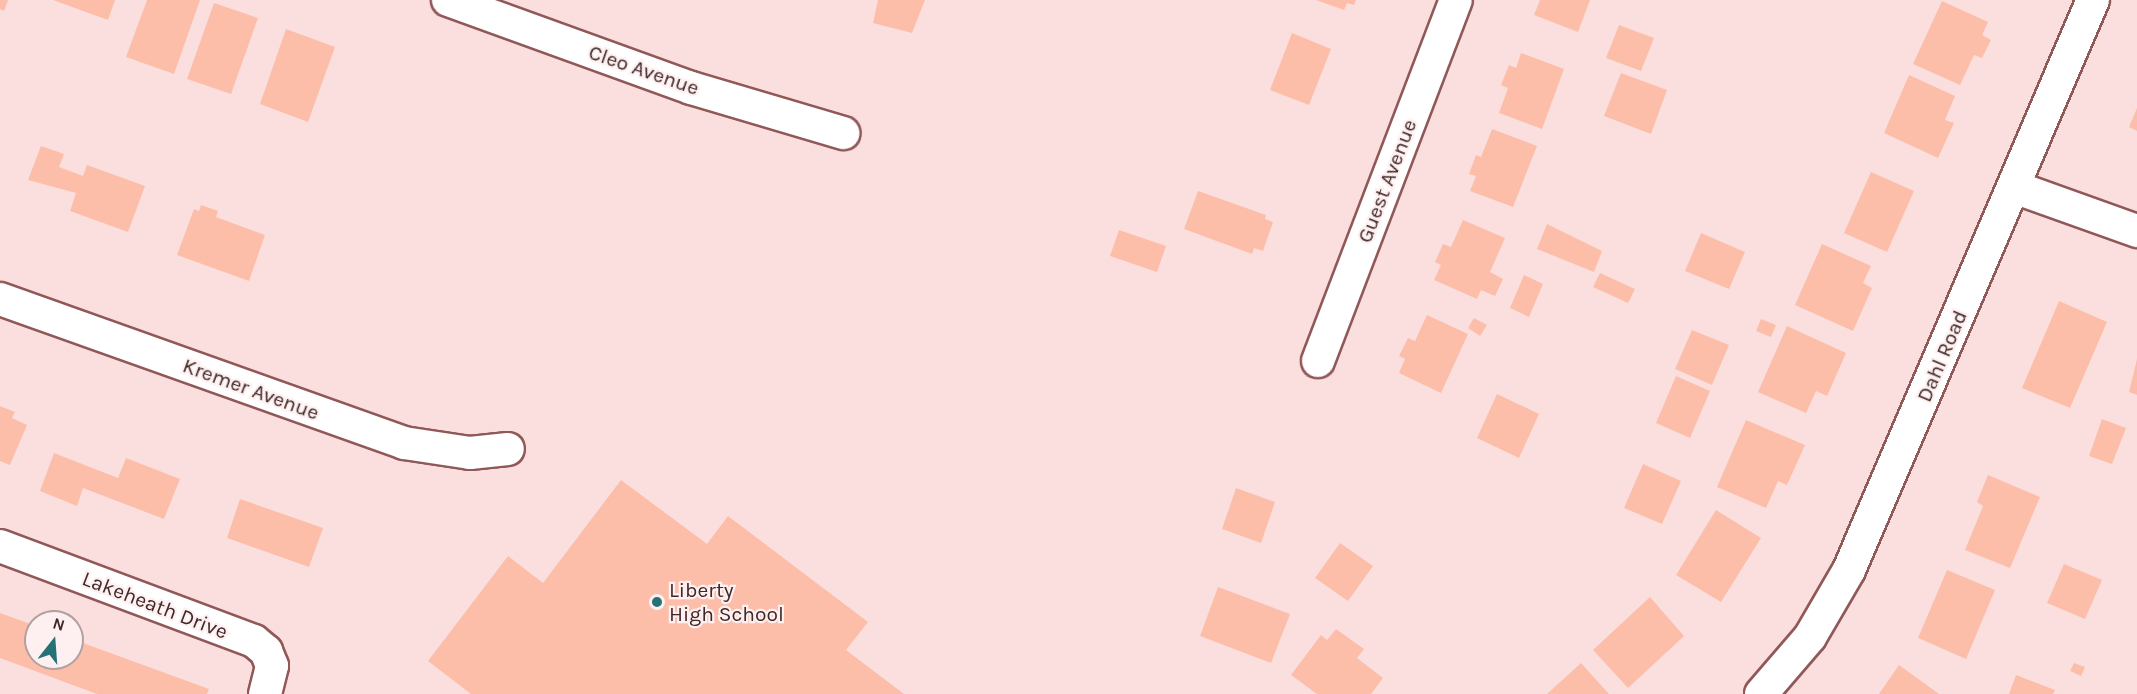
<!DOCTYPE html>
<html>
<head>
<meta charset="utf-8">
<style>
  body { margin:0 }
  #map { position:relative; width:2137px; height:694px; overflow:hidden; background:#fbdfdf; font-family:Karla,sans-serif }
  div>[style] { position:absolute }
  .building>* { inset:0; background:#fcbea9 }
  .roads { filter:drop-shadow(2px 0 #915858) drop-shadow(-2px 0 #915858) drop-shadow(0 2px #915858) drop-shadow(0 -2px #915858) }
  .street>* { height:32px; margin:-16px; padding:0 16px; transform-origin:16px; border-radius:16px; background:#fff }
  .dots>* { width:16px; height:16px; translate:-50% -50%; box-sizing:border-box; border:3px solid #fef0f0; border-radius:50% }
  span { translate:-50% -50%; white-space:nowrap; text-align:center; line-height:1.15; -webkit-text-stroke:4.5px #fef0f0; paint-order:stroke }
  .street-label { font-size:21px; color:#412828 }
  .poi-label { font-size:21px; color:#412828 }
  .left { translate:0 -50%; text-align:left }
  .north { position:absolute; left:24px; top:610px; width:60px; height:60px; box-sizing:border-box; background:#fef0f0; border:2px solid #b2a0a0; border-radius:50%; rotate:17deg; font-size:16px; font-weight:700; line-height:24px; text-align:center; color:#412828 }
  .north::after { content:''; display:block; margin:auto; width:21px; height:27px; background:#267175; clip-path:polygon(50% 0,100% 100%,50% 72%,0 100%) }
</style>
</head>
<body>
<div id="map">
  <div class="building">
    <i style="clip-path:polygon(0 0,8px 0,4px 11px,0 9px)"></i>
    <i style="clip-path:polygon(53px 0,115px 0,108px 20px)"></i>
    <i style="clip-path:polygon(147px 0,200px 0,174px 74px,126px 57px)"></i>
    <i style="clip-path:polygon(878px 0,925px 0,912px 33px,873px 23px)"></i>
    <i style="clip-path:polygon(1316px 0,1356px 0,1354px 5px,1347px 3px,1344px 10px)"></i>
    <i style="clip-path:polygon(1540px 0,1590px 0,1578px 32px,1534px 15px)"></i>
    <i style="clip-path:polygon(1942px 1px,1988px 22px,1982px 35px,1991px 40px,1982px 58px,1974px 55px,1960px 85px,1913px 64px)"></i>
    <i style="clip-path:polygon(214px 3px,258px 18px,231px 94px,187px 79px)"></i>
    <i style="clip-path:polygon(1619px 25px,1654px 38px,1641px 71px,1606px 58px)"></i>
    <i style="clip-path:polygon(286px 29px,335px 47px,308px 122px,260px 104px)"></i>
    <i style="clip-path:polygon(1292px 33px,1331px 49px,1309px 105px,1270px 90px)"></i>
    <i style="clip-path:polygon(1521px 53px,1564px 69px,1542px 129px,1499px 113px,1508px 88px,1501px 85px,1509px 65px,1516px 68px)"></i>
    <i style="clip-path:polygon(1621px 73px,1667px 90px,1651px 134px,1604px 116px)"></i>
    <i style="clip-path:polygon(1909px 75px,1955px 96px,1945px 120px,1954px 123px,1938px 158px,1884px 133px)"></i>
    <i style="clip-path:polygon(2137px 108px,2137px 131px,2129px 127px)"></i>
    <i style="clip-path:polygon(1492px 129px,1537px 146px,1513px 207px,1470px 191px,1476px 176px,1469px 174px,1476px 155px,1481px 157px)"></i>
    <i style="clip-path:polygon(41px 146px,64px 154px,59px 167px,83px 176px,87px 165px,145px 186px,128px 232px,70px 211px,76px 193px,28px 180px)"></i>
    <i style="clip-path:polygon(1871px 172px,1914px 191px,1887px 252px,1844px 233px)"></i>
    <i style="clip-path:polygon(1198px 191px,1266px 215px,1265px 219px,1273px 222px,1263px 251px,1254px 248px,1252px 254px,1184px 229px)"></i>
    <i style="clip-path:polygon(201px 205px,218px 211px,216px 217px,265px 235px,249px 281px,177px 255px,194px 209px,199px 211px)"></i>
    <i style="clip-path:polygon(1463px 220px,1505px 238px,1490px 272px,1503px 279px,1495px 296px,1481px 290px,1477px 299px,1434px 280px,1441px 265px,1435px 262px,1443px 244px,1451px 247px)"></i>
    <i style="clip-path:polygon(1547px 224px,1602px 251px,1594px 272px,1537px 249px)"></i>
    <i style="clip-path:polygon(1119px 230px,1166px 246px,1157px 272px,1110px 256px)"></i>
    <i style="clip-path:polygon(1701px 233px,1745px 252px,1729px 289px,1685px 271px)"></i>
    <i style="clip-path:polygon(1822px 244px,1871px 266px,1863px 283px,1872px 288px,1853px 331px,1795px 305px)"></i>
    <i style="clip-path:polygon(1600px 273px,1635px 289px,1628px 303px,1593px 287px)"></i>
    <i style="clip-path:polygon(1524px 275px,1543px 284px,1529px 317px,1510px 308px)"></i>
    <i style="clip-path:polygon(2059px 301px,2107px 322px,2070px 408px,2022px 388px)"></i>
    <i style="clip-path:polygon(1427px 315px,1468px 334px,1441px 393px,1399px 373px,1405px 359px,1399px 356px,1408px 338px,1415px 341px)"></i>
    <i style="clip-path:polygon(1474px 318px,1487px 325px,1480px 336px,1468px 328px)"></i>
    <i style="clip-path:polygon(1761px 319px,1776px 325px,1771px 337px,1756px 331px)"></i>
    <i style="clip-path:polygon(1787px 326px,1846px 353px,1827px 396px,1816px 391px,1806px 413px,1758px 392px)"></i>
    <i style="clip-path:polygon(1692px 330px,1729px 345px,1712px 385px,1675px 369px)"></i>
    <i style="clip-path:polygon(2137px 359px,2137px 395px,2129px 392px)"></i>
    <i style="clip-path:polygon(1676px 376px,1710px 391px,1690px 438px,1656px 423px)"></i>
    <i style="clip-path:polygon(1497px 394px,1539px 414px,1519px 458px,1477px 438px)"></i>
    <i style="clip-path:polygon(0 406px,15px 412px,12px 418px,27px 425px,10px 465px,0 461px)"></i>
    <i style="clip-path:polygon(2102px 419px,2126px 428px,2112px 464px,2089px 456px)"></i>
    <i style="clip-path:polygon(1746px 420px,1805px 445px,1787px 485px,1778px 481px,1766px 508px,1717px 487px)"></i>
    <i style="clip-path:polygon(54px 453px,118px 478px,126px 458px,180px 479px,164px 519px,83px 488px,77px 506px,40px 491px)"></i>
    <i style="clip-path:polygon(1643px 464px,1681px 481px,1662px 524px,1624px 508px)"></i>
    <i style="clip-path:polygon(1988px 475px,2040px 497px,2010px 568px,1965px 550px,1983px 506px,1977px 502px)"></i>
    <i style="clip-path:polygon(621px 480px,707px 544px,728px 516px,868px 622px,846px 650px,904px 694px,471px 694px,428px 661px,508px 556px,543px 583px)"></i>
    <i style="clip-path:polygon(1236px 488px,1275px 502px,1261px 543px,1222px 529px)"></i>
    <i style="clip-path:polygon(240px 499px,323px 528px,309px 567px,227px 538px)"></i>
    <i style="clip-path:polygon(1716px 510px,1761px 538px,1721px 602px,1676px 575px)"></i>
    <i style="clip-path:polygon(1340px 543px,1373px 566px,1348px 601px,1315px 578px)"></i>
    <i style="clip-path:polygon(2064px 564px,2102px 580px,2085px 619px,2047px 603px)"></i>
    <i style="clip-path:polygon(1947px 570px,1995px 590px,1966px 659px,1918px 638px)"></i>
    <i style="clip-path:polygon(1218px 587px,1290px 614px,1271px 663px,1200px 636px)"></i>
    <i style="clip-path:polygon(1650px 597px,1684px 636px,1628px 688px,1593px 650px)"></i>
    <i style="clip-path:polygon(0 613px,36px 626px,36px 658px,72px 658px,72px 639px,209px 689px,207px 694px,97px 694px,0 658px)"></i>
    <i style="clip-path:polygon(1336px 629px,1364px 649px,1357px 658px,1383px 678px,1371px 694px,1317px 694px,1291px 675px,1321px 635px,1327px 640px)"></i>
    <i style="clip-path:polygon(1581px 663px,1609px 694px,1547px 694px)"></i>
    <i style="clip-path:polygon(2074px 663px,2085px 667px,2081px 676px,2070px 671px)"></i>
    <i style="clip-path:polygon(1899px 665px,1939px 694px,1879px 694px)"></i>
    <i style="clip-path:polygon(2016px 675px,2055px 690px,2053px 694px,2009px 694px)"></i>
  </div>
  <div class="roads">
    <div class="street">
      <i style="left:448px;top:0;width:258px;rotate:19.9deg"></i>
      <i style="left:691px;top:88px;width:159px;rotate:16.5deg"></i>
      <i style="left:2014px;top:187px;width:131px;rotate:19.7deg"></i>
      <i style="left:0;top:299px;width:429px;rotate:19.6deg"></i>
      <i style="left:404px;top:443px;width:67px;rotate:8.6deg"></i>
      <i style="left:470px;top:453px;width:38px;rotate:-6deg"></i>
      <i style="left:1318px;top:361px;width:386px;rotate:-69.1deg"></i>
      <i style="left:0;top:546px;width:271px;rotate:20.5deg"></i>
      <i style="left:254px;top:641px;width:16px;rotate:40deg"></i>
      <i style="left:266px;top:651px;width:16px;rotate:68deg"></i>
      <i style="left:272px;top:666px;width:29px;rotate:104deg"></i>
      <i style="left:1761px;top:694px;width:75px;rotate:-49.3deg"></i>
      <i style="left:1810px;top:637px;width:78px;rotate:-59.8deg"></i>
      <i style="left:1849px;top:570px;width:620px;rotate:-66.83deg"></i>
    </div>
  </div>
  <div class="dots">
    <i style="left:657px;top:602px;background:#267175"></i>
  </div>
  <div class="street-label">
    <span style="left:644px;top:70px;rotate:19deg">Cleo Avenue</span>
    <span style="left:1387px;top:181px;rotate:-69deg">Guest Avenue</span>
    <span style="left:1942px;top:356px;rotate:-67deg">Dahl Road</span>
    <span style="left:251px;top:389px;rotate:20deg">Kremer Avenue</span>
    <span style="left:155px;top:605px;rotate:21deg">Lakeheath Drive</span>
  </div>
  <div class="poi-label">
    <span class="left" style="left:669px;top:602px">Liberty<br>High School</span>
  </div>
  <div class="north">N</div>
</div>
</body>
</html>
